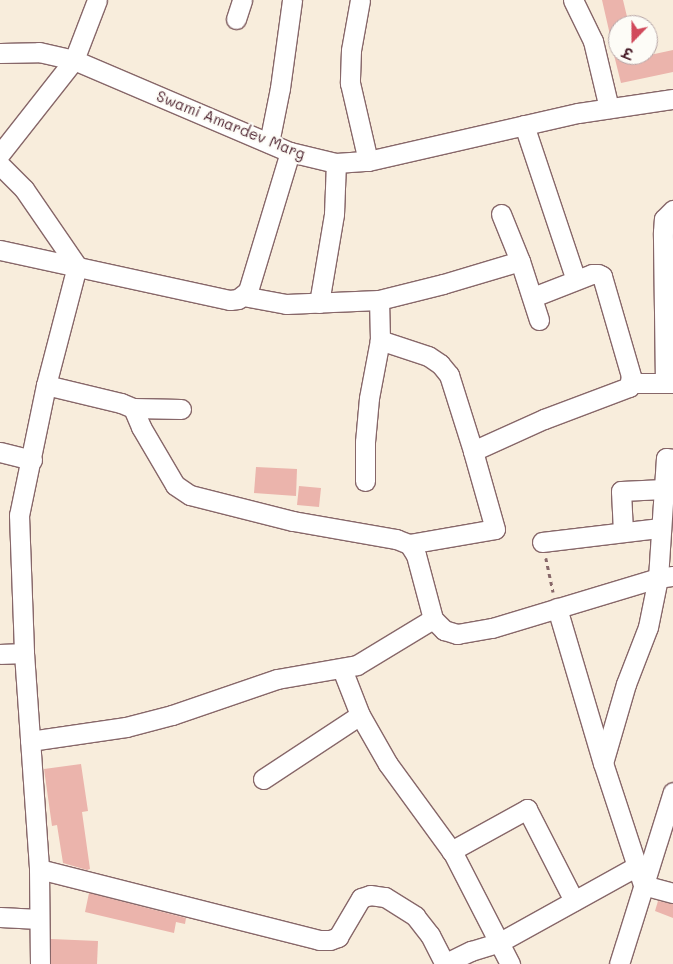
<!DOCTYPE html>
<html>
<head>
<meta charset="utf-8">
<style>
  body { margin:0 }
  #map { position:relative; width:673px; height:964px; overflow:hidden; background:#f8eddc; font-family:Mali,"Playpen Sans Deva",sans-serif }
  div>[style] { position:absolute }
  .building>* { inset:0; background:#ebb4ac }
  .path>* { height:2.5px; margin-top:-1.25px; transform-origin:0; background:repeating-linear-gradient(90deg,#876769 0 4px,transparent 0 8px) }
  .roads { filter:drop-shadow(1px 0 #876769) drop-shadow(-1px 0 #876769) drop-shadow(0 1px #876769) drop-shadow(0 -1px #876769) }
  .minor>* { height:19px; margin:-9.5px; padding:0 9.5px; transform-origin:9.5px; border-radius:9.5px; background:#fff }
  span { translate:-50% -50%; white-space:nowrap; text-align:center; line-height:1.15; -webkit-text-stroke:4.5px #fdfcf7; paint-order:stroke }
  .street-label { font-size:15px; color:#4a1f2b }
  .north { position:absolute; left:608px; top:15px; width:50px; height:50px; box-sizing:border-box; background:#fdfcf7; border:1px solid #b5a4a5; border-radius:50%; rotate:202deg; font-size:14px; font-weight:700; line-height:20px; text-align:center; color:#4a1f2b }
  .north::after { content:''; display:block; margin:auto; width:18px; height:22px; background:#d1495b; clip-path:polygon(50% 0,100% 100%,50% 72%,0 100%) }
</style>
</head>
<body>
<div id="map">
  <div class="building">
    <i style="clip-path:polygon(602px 0,623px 0,629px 25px,618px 25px,618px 47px,613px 48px)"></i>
    <i style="clip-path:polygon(673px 50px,673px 72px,621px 83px,614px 55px,635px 55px,636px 58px)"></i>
    <i style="clip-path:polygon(256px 467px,297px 469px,296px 496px,254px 493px)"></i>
    <i style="clip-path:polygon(299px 486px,321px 488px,319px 507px,297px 505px)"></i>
    <i style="clip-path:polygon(81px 764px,88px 811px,82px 812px,90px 869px,87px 870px,63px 863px,57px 825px,52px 826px,44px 769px)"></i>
    <i style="clip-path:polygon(89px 893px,186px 918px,185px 924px,176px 922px,174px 933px,85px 912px)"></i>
    <i style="clip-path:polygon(658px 901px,673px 904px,673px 918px,655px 911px)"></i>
    <i style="clip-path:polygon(51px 939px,98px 941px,97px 964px,51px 964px)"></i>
  </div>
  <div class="path">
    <i style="left:546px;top:558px;width:35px;rotate:78deg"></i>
  </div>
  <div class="roads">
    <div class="minor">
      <i style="left:360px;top:0;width:51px;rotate:100.2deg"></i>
      <i style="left:351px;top:50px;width:33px;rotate:92deg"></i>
      <i style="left:350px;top:83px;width:80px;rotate:77deg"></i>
      <i style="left:573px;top:0;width:46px;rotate:64deg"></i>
      <i style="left:593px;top:41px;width:69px;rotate:76.6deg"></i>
      <i style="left:236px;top:19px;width:20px;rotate:-72deg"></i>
      <i style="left:0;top:53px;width:39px;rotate:-1deg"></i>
      <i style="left:39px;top:52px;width:36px;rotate:13deg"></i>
      <i style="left:74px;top:60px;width:235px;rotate:23.1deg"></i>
      <i style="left:290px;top:152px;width:47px;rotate:13.4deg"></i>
      <i style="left:336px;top:163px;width:32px;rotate:-4deg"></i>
      <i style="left:368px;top:161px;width:215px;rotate:-12.9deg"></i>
      <i style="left:578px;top:113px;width:96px;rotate:-8.4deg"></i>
      <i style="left:524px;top:125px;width:163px;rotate:71.5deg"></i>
      <i style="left:269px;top:143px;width:56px;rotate:-78.7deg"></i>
      <i style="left:280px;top:88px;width:89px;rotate:-82.2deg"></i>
      <i style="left:0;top:154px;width:120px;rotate:-51.8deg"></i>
      <i style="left:74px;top:60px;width:64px;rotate:-69deg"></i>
      <i style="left:0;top:165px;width:34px;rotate:45deg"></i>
      <i style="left:24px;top:189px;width:93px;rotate:55.5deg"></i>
      <i style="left:77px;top:266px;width:123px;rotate:104.6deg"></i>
      <i style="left:46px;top:385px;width:133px;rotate:101.7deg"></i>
      <i style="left:19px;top:515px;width:138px;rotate:87.9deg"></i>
      <i style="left:24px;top:653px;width:217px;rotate:86deg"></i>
      <i style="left:39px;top:869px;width:95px;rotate:89.4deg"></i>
      <i style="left:501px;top:214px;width:51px;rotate:68deg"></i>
      <i style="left:520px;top:261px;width:62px;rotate:72.1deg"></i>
      <i style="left:0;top:250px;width:235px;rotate:12.3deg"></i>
      <i style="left:230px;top:300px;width:8px;rotate:-7deg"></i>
      <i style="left:238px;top:299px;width:13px;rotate:-39deg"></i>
      <i style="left:248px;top:291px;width:145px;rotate:-73.2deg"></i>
      <i style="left:243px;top:296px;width:44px;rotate:10.5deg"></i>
      <i style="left:286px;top:304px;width:93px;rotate:-2.5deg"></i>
      <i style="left:379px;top:300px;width:66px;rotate:-14deg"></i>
      <i style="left:443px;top:284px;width:80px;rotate:-16.6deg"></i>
      <i style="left:319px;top:303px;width:90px;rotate:-80.4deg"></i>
      <i style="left:334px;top:214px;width:51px;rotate:-87.8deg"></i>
      <i style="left:630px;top:383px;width:43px"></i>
      <i style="left:665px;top:383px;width:151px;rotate:-90.8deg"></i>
      <i style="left:663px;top:232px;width:13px;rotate:-86deg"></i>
      <i style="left:664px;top:219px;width:13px;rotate:-45deg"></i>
      <i style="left:46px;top:385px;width:77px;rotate:13.5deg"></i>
      <i style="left:121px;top:403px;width:13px;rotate:23deg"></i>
      <i style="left:133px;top:408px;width:21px;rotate:67deg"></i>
      <i style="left:141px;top:427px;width:67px;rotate:59.6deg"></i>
      <i style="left:175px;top:485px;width:18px;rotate:34deg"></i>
      <i style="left:190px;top:495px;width:106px;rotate:14.2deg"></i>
      <i style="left:293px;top:521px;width:105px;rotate:9.9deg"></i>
      <i style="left:396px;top:539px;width:14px;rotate:21deg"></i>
      <i style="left:409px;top:544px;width:87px;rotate:-9.9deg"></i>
      <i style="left:495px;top:529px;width:81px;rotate:-105.8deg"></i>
      <i style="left:473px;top:451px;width:80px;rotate:-107.5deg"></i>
      <i style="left:449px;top:375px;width:14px;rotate:-129deg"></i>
      <i style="left:440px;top:364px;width:14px;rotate:-146deg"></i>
      <i style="left:428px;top:356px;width:51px;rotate:-161.6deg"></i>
      <i style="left:133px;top:408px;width:48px;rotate:1.2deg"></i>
      <i style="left:473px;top:451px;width:78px;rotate:-24.3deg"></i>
      <i style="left:544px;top:419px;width:91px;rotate:-20.6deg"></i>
      <i style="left:629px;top:387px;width:11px;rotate:-80deg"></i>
      <i style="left:631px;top:376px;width:104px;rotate:-106.2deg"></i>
      <i style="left:602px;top:276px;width:4px;rotate:-153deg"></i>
      <i style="left:598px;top:274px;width:6px;rotate:180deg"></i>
      <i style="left:592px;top:274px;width:63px;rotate:158.7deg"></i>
      <i style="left:0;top:452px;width:33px;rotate:14deg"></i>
      <i style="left:365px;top:481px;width:39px;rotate:-90deg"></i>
      <i style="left:365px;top:442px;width:44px;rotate:-84.8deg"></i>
      <i style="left:369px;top:398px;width:59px;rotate:-79.3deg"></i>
      <i style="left:380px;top:340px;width:40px;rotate:-91.4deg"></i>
      <i style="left:623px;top:532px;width:41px;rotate:-92.8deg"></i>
      <i style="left:621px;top:491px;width:43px;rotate:-2.7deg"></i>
      <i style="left:542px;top:542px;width:119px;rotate:-6.8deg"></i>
      <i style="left:409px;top:544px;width:13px;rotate:58deg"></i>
      <i style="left:416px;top:555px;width:66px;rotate:75.1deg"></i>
      <i style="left:433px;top:619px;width:16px;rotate:45deg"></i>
      <i style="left:444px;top:630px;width:14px;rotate:17deg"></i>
      <i style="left:457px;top:634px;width:36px;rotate:-10deg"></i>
      <i style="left:492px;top:628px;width:173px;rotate:-16.8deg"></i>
      <i style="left:658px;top:578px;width:15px;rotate:-8deg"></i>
      <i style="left:557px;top:608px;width:162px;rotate:73.5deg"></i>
      <i style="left:603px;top:763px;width:128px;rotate:71.8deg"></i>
      <i style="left:643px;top:885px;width:31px;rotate:15deg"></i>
      <i style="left:0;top:654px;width:24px;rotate:-2deg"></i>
      <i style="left:342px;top:669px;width:49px;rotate:68.6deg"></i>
      <i style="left:360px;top:715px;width:56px;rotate:60.3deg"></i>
      <i style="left:388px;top:764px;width:110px;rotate:53.9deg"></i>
      <i style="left:453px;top:853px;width:125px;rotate:62.8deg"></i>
      <i style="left:30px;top:741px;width:97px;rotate:-8.3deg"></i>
      <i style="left:126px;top:727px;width:48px;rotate:-14.6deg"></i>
      <i style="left:172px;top:715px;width:111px;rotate:-18.9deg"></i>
      <i style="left:277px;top:679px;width:81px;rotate:-9.9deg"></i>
      <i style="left:357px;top:665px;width:89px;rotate:-31.2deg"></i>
      <i style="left:603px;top:763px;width:82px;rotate:-73.8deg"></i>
      <i style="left:626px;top:684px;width:61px;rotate:-68.9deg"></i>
      <i style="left:648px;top:627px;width:50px;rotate:-78.5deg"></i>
      <i style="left:658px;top:578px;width:120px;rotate:-86.2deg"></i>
      <i style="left:666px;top:458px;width:7px;rotate:8deg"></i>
      <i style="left:263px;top:779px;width:116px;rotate:-33.4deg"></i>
      <i style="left:451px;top:851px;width:87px;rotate:-28.9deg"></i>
      <i style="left:527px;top:809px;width:103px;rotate:62.9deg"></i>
      <i style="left:39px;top:869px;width:289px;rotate:14.2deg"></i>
      <i style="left:319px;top:940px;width:11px"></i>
      <i style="left:330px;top:940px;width:9px;rotate:-21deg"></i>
      <i style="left:338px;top:937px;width:45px;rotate:-59.5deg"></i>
      <i style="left:361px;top:898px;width:9px;rotate:-18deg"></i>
      <i style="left:370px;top:895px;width:15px;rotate:8deg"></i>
      <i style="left:385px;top:897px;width:36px;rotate:32deg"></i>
      <i style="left:415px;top:916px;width:24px;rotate:52deg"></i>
      <i style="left:430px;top:935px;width:33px;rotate:63deg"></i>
      <i style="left:0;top:917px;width:39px;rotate:3deg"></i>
      <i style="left:444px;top:964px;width:30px;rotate:-26deg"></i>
      <i style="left:471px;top:951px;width:30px;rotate:-17deg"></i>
      <i style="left:500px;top:942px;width:157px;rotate:-29deg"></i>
      <i style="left:619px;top:964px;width:180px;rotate:-72.6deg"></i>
    </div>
  </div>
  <div class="street-label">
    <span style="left:231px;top:125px;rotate:22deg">Swami Amardev Marg</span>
  </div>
  <div class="north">उ</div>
</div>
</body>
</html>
